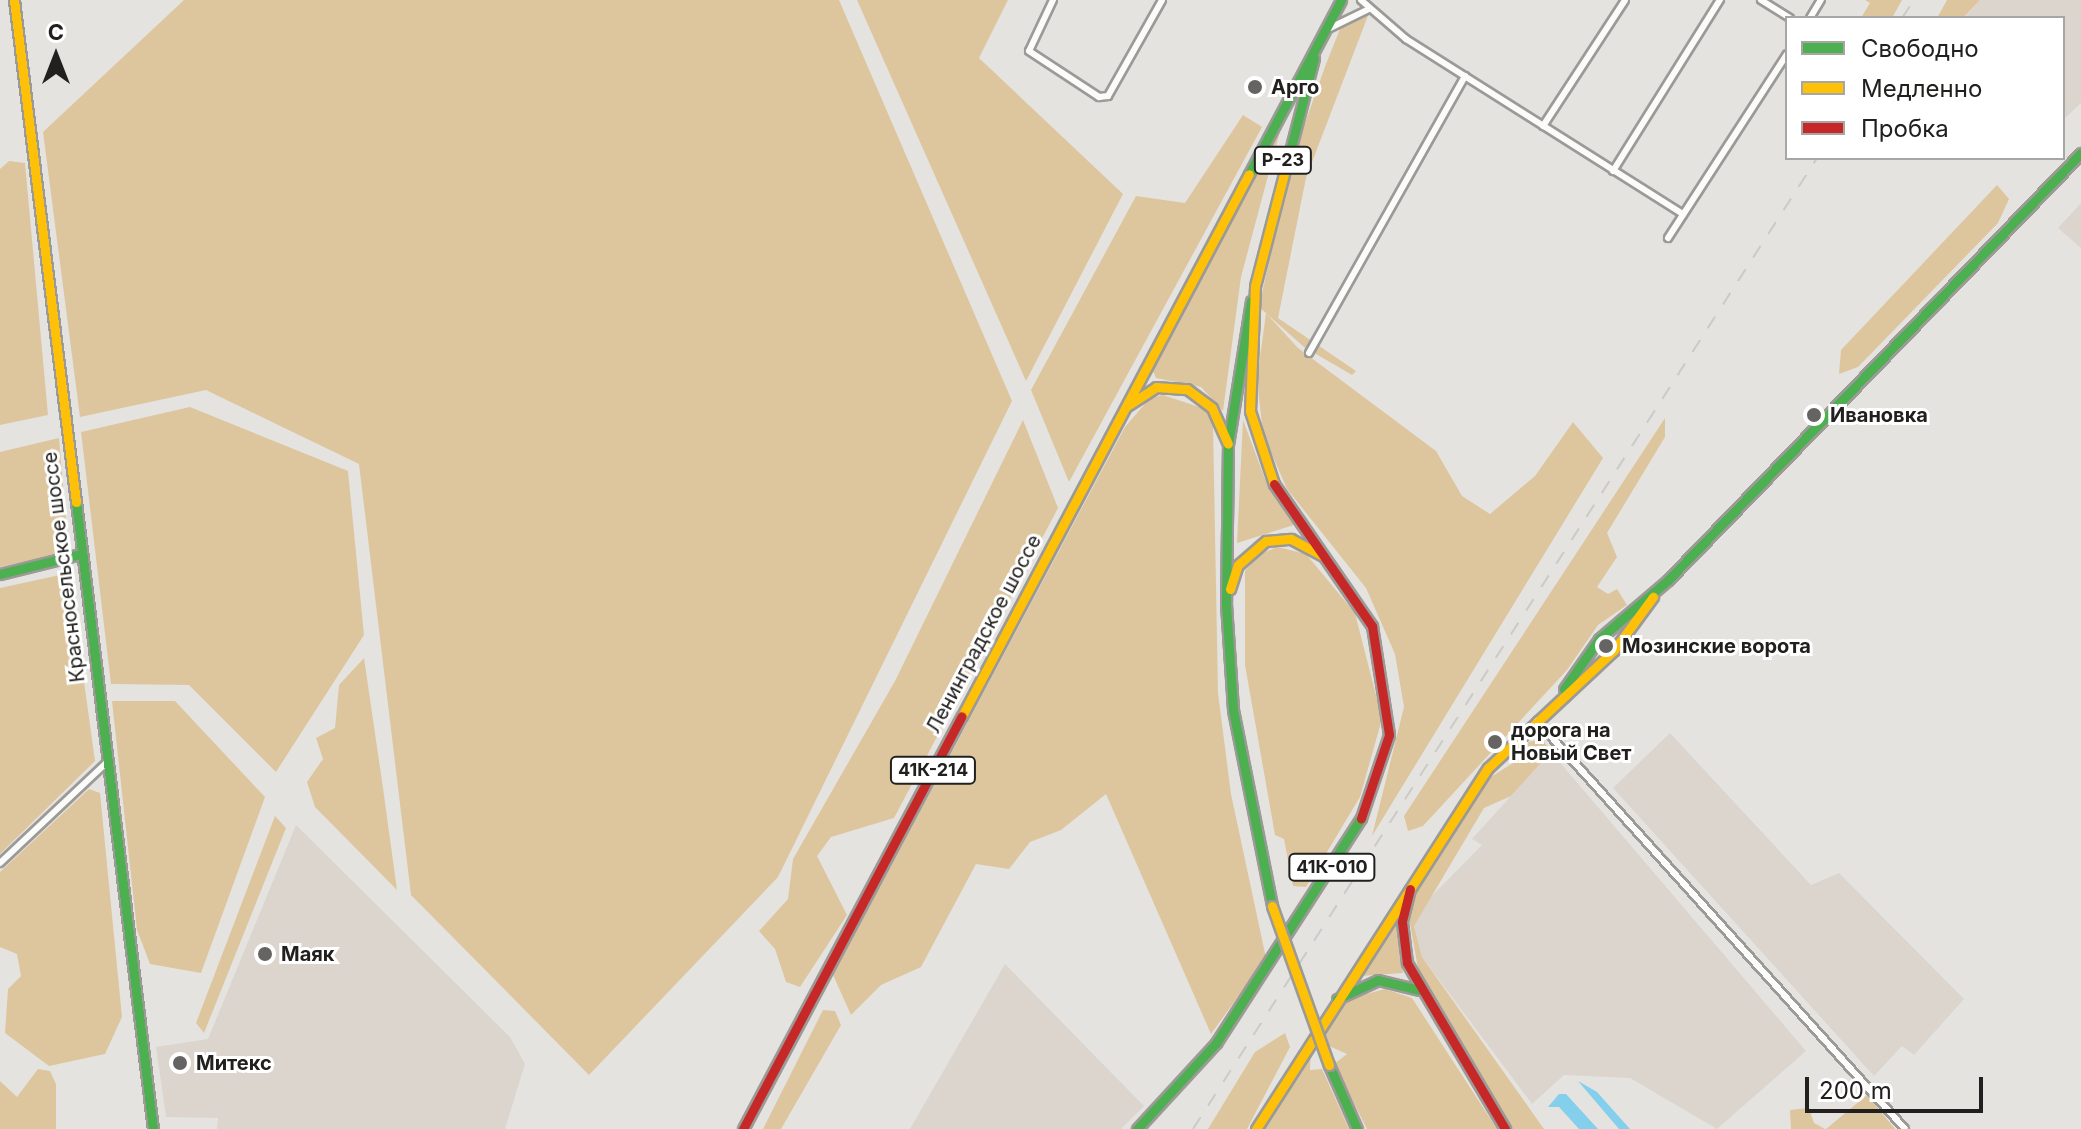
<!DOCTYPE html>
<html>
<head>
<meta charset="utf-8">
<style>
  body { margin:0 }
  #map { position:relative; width:2081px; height:1129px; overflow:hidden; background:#e5e3e0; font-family:Inter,sans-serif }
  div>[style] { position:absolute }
  .built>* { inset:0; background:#dbd5cd }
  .green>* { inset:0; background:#ddc69e }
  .water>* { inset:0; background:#84cfec }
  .roads { filter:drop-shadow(2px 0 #9b9a97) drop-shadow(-2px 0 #9b9a97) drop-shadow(0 2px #9b9a97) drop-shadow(0 -2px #9b9a97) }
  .street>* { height:6px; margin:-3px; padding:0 3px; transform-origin:3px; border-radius:3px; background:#fbfbfa }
  .fast>* { height:9px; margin:-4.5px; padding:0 4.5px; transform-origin:4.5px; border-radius:4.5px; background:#4caf50 }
  .slow>* { height:9px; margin:-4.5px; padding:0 4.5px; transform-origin:4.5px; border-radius:4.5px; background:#ffc107 }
  .jam>* { height:9px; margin:-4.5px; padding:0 4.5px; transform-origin:4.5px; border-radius:4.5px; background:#c62828 }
  .rail>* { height:2px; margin-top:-1px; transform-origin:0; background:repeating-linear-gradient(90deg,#cacac9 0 14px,transparent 0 28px) }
  .bridges { filter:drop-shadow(2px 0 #9b9a97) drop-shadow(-2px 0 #9b9a97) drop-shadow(0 2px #9b9a97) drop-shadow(0 -2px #9b9a97) }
  .slow-bridge>* { height:9px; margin:-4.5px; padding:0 4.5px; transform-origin:4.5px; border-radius:4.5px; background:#ffc107 }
  .dots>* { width:22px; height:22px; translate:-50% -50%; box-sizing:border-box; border:4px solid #fff; border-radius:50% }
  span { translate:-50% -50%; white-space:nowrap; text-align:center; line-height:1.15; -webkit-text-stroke:6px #fff; paint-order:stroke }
  .shield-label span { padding:2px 6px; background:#fff; border:2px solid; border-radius:6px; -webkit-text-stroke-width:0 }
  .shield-label { font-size:18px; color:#21201e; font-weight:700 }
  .poi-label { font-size:20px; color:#21201e; font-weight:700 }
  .left { translate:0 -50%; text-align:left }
  .street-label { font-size:20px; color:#21201e }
  .legend { position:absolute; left:1785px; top:16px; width:280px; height:144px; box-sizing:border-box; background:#fff; border:2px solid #a6a6a5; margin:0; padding:10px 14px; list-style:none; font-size:24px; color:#21201e }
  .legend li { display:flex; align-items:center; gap:16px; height:40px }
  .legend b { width:40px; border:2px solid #a6a6a5 }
  .north { position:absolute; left:16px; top:16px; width:80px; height:80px; -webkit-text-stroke:6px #fff; paint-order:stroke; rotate:0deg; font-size:22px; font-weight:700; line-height:32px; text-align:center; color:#21201e }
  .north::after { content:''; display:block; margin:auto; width:28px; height:36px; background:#21201e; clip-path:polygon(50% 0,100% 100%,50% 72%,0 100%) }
  .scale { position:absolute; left:1805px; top:1077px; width:178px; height:36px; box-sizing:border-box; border:4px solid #21201e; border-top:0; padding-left:10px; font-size:24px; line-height:28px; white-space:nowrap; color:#21201e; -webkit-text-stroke:6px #fff; paint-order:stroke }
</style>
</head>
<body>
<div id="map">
  <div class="built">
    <i style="clip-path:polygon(1980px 0,2081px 0,2081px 103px,2063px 120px,2063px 18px,1964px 18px)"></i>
    <i style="clip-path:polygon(2081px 203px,2081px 248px,2058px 228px)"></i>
    <i style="clip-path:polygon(1670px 733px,1811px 885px,1839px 873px,1964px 999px,1914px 1055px,1902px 1046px,1874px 1076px,1613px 788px)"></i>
    <i style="clip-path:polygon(1551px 752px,1806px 1051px,1717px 1129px,1630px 1078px,1564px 1075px,1532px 1104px,1422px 957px,1414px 926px,1419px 909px,1482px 845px,1472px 839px)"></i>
    <i style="clip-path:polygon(296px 825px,510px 1037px,525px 1064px,505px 1129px,217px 1129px,218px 1118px,166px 1117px,156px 1047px,208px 1039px)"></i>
    <i style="clip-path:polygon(1005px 964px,1144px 1106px,1121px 1129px,910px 1129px)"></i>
  </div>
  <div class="green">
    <i style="clip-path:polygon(184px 0,839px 0,1012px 401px,778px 877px,589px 1075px,411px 895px,359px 464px,206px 390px,80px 417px,43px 132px)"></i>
    <i style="clip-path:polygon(857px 0,1008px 0,979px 58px,1123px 194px,1026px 381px)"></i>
    <i style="clip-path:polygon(1865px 0,1902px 0,1892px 18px,1861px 18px,1870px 3px)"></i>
    <i style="clip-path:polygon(1947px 0,1980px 0,1963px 18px,1937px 18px)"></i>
    <i style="clip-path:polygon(1369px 13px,1306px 178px,1278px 318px,1356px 371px,1352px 375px,1304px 347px,1259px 307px,1291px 162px,1326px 64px,1342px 24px)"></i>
    <i style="clip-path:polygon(1243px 115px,1262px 127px,1069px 482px,1031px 390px,1136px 196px,1185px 203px)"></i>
    <i style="clip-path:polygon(1283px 120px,1241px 277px,1223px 411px,1201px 387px,1156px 378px,1153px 371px)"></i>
    <i style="clip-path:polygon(9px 161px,25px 163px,48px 415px,0 425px,0 169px)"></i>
    <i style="clip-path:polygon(1997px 185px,2009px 199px,1998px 223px,1858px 367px,1839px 374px,1841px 350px)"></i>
    <i style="clip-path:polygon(1266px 313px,1298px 348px,1436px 451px,1462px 496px,1490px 514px,1535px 476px,1573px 422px,1603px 458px,1372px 836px,1404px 707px,1395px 654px,1366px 588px,1287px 489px,1263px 434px,1257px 379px)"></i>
    <i style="clip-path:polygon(1163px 395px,1205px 409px,1213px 424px,1218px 693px,1231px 794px,1266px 958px,1211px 1034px,1106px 794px,1061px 830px,1030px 842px,1009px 869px,976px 864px,921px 967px,881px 985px,851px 1015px,833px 975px,1125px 427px,1150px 398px)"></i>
    <i style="clip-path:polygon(190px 407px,348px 471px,364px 635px,276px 772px,189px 685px,111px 684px,81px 432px)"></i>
    <i style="clip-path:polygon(1665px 418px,1665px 437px,1607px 533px,1617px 557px,1597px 587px,1608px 594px,1617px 589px,1627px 605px,1598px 625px,1567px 670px,1423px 826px,1408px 831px,1404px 816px)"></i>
    <i style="clip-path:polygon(1023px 420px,1058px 508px,894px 818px,831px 837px,817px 856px,847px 915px,800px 987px,786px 982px,775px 949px,759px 931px,788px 899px,793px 859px,895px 681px)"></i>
    <i style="clip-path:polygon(1243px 420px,1265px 479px,1294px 525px,1237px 543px)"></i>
    <i style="clip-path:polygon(59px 438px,69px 552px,0 567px,0 452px)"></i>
    <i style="clip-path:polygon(1278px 547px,1306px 554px,1355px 613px,1382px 719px,1360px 797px,1306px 887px,1293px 886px,1284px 839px,1275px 835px,1245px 665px,1245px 571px,1260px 554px)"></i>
    <i style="clip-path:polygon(69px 573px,95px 761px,0 854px,0 588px)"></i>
    <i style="clip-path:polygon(364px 658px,383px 788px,397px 890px,315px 807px,307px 782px,323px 759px,316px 738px,335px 728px,339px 685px)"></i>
    <i style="clip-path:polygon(112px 701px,175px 701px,265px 797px,201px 973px,150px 964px,137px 930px)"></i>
    <i style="clip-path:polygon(1543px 740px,1551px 752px,1511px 796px,1484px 808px,1414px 926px,1422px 957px,1544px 1129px,1513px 1129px,1419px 974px,1409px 918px,1416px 890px,1486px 780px,1521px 758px,1527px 742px)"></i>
    <i style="clip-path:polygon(89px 789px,100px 793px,122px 1017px,105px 1054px,49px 1066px,5px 1033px,8px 989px,21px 976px,17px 954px,0 947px,0 872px)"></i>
    <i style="clip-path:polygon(275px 816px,286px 828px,204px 1033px,196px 1023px)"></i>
    <i style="clip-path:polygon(1395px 917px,1403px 973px,1360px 976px,1356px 974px)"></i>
    <i style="clip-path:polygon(1385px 989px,1412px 998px,1497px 1129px,1367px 1129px,1334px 1064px,1347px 1054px,1329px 1046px,1322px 1028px,1344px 1000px)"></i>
    <i style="clip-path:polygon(823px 1010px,835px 1011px,841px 1025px,781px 1129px,763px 1129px)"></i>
    <i style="clip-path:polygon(1285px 1033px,1290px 1047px,1247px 1129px,1208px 1129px,1255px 1052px)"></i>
    <i style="clip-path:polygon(1311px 1042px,1310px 1070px,1322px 1069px,1349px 1129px,1262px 1129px)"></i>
    <i style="clip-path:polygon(38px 1069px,50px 1071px,56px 1084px,56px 1129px,0 1129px,0 1081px,17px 1097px)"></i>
    <i style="clip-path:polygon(1867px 1095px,1895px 1129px,1826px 1129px)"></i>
    <i style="clip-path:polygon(1809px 1108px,1814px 1123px,1825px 1129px,1791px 1129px,1790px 1110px)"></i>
  </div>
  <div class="water">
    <i style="clip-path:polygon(1578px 1081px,1597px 1092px,1630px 1129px,1619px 1129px)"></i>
    <i style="clip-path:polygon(1559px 1094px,1566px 1094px,1598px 1129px,1579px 1129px,1559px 1107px,1548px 1107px)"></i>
  </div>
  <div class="roads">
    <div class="street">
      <i style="left:1053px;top:0;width:56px;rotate:115.2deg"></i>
      <i style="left:1029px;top:51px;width:84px;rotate:33.3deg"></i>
      <i style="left:1099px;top:97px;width:9px;rotate:-6deg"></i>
      <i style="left:1108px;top:96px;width:110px;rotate:-60.6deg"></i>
      <i style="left:1361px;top:0;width:60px;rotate:40.9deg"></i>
      <i style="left:1406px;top:39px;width:328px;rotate:32.3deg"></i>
      <i style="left:1761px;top:0;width:34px;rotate:32deg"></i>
      <i style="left:1810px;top:18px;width:21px;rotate:-59deg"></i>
      <i style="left:1330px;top:28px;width:43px;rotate:-26deg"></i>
      <i style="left:1543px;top:126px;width:150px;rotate:-56.9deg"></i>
      <i style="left:1613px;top:171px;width:202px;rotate:-58deg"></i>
      <i style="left:1668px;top:238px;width:219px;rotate:-57.1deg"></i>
      <i style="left:1309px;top:353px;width:318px;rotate:-60.6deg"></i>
      <i style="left:1537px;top:721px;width:549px;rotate:47.95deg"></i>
      <i style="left:0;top:863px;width:147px;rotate:-43.3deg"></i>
    </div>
    <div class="fast">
      <i style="left:1289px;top:155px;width:100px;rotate:-75.5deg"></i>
      <i style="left:1249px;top:174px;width:197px;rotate:-62.1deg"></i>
      <i style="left:1251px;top:301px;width:145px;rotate:99.1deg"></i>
      <i style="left:1228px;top:444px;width:160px;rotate:90.7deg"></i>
      <i style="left:1226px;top:604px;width:106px;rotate:86.2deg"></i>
      <i style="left:1233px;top:710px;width:200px;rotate:78.7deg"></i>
      <i style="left:76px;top:502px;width:632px;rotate:83deg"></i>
      <i style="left:0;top:574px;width:83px;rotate:-13.9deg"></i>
      <i style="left:1564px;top:689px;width:61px;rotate:-55deg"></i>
      <i style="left:1599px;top:639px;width:91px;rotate:-40.5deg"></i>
      <i style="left:1668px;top:580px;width:594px;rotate:-45.95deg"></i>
      <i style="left:1337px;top:999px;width:45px;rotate:-24.9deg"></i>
      <i style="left:1378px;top:980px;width:42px;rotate:13.7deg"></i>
      <i style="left:1329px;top:1065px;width:70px;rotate:66.4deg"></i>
      <i style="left:1137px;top:1129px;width:117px;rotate:-47.4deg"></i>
      <i style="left:1216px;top:1043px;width:268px;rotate:-57.2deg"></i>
    </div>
    <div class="slow">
      <i style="left:14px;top:0;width:506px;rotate:82.96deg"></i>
      <i style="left:1127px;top:406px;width:35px;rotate:-33deg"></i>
      <i style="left:1156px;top:387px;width:31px;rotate:4deg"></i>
      <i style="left:1187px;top:389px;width:31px;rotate:37deg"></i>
      <i style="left:1212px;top:408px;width:39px;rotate:66deg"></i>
      <i style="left:1274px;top:484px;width:77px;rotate:-108.2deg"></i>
      <i style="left:1250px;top:411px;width:125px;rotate:-87.7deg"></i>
      <i style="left:1255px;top:286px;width:135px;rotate:-75.5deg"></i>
      <i style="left:1230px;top:589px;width:25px;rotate:-72deg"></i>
      <i style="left:1238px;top:565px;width:37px;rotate:-41deg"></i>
      <i style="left:1266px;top:541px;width:25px;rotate:-5deg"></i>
      <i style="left:1291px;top:539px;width:36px;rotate:28deg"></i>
      <i style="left:962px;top:716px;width:613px;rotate:-62.1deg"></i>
      <i style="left:1256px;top:1129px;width:429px;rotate:-57.3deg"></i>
      <i style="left:1488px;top:768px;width:173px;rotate:-43.1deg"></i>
      <i style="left:1614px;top:650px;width:66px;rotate:-53.7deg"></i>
    </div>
    <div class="jam">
      <i style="left:1274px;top:484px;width:173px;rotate:55.4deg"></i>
      <i style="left:1372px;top:626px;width:110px;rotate:81.1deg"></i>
      <i style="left:1389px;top:735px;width:88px;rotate:108.6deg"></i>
      <i style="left:1410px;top:889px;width:34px;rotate:104deg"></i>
      <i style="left:1402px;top:922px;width:41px;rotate:83deg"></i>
      <i style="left:1407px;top:963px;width:193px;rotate:59.4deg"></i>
      <i style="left:743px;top:1129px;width:467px;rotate:-62.1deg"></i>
    </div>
  </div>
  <div class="rail">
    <i style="left:1902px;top:18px;width:22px;rotate:-56deg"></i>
    <i style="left:1193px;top:1129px;width:1154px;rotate:-57.27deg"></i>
  </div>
  <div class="bridges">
    <div class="slow-bridge">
      <i style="left:1272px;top:906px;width:169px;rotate:70.3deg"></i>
    </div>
  </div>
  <div class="dots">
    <i style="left:1255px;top:87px;background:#666462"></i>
    <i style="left:1814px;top:415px;background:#666462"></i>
    <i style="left:1606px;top:646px;background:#666462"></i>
    <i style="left:1495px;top:742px;background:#666462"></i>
    <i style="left:265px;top:954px;background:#666462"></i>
    <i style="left:180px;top:1063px;background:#666462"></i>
  </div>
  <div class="shield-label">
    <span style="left:1283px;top:160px">Р-23</span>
    <span style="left:933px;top:770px">41К-214</span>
    <span style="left:1332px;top:867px">41К-010</span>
  </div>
  <div class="poi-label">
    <span class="left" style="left:1271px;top:87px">Арго</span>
    <span class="left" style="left:1830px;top:415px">Ивановка</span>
    <span class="left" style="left:1622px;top:646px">Мозинские ворота</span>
    <span class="left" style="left:1511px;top:742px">дорога на<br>Новый Свет</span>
    <span class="left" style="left:281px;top:954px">Маяк</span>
    <span class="left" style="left:196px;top:1063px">Митекс</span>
  </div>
  <div class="street-label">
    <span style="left:64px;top:567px;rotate:-97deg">Красносельское шоссе</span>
    <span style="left:984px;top:634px;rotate:-62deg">Ленинградское шоссе</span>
  </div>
  <ul class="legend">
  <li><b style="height:10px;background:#4caf50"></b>Свободно</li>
  <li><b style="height:10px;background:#ffc107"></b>Медленно</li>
  <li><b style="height:10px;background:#c62828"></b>Пробка</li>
  </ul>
  <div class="north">С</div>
  <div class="scale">200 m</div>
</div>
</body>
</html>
